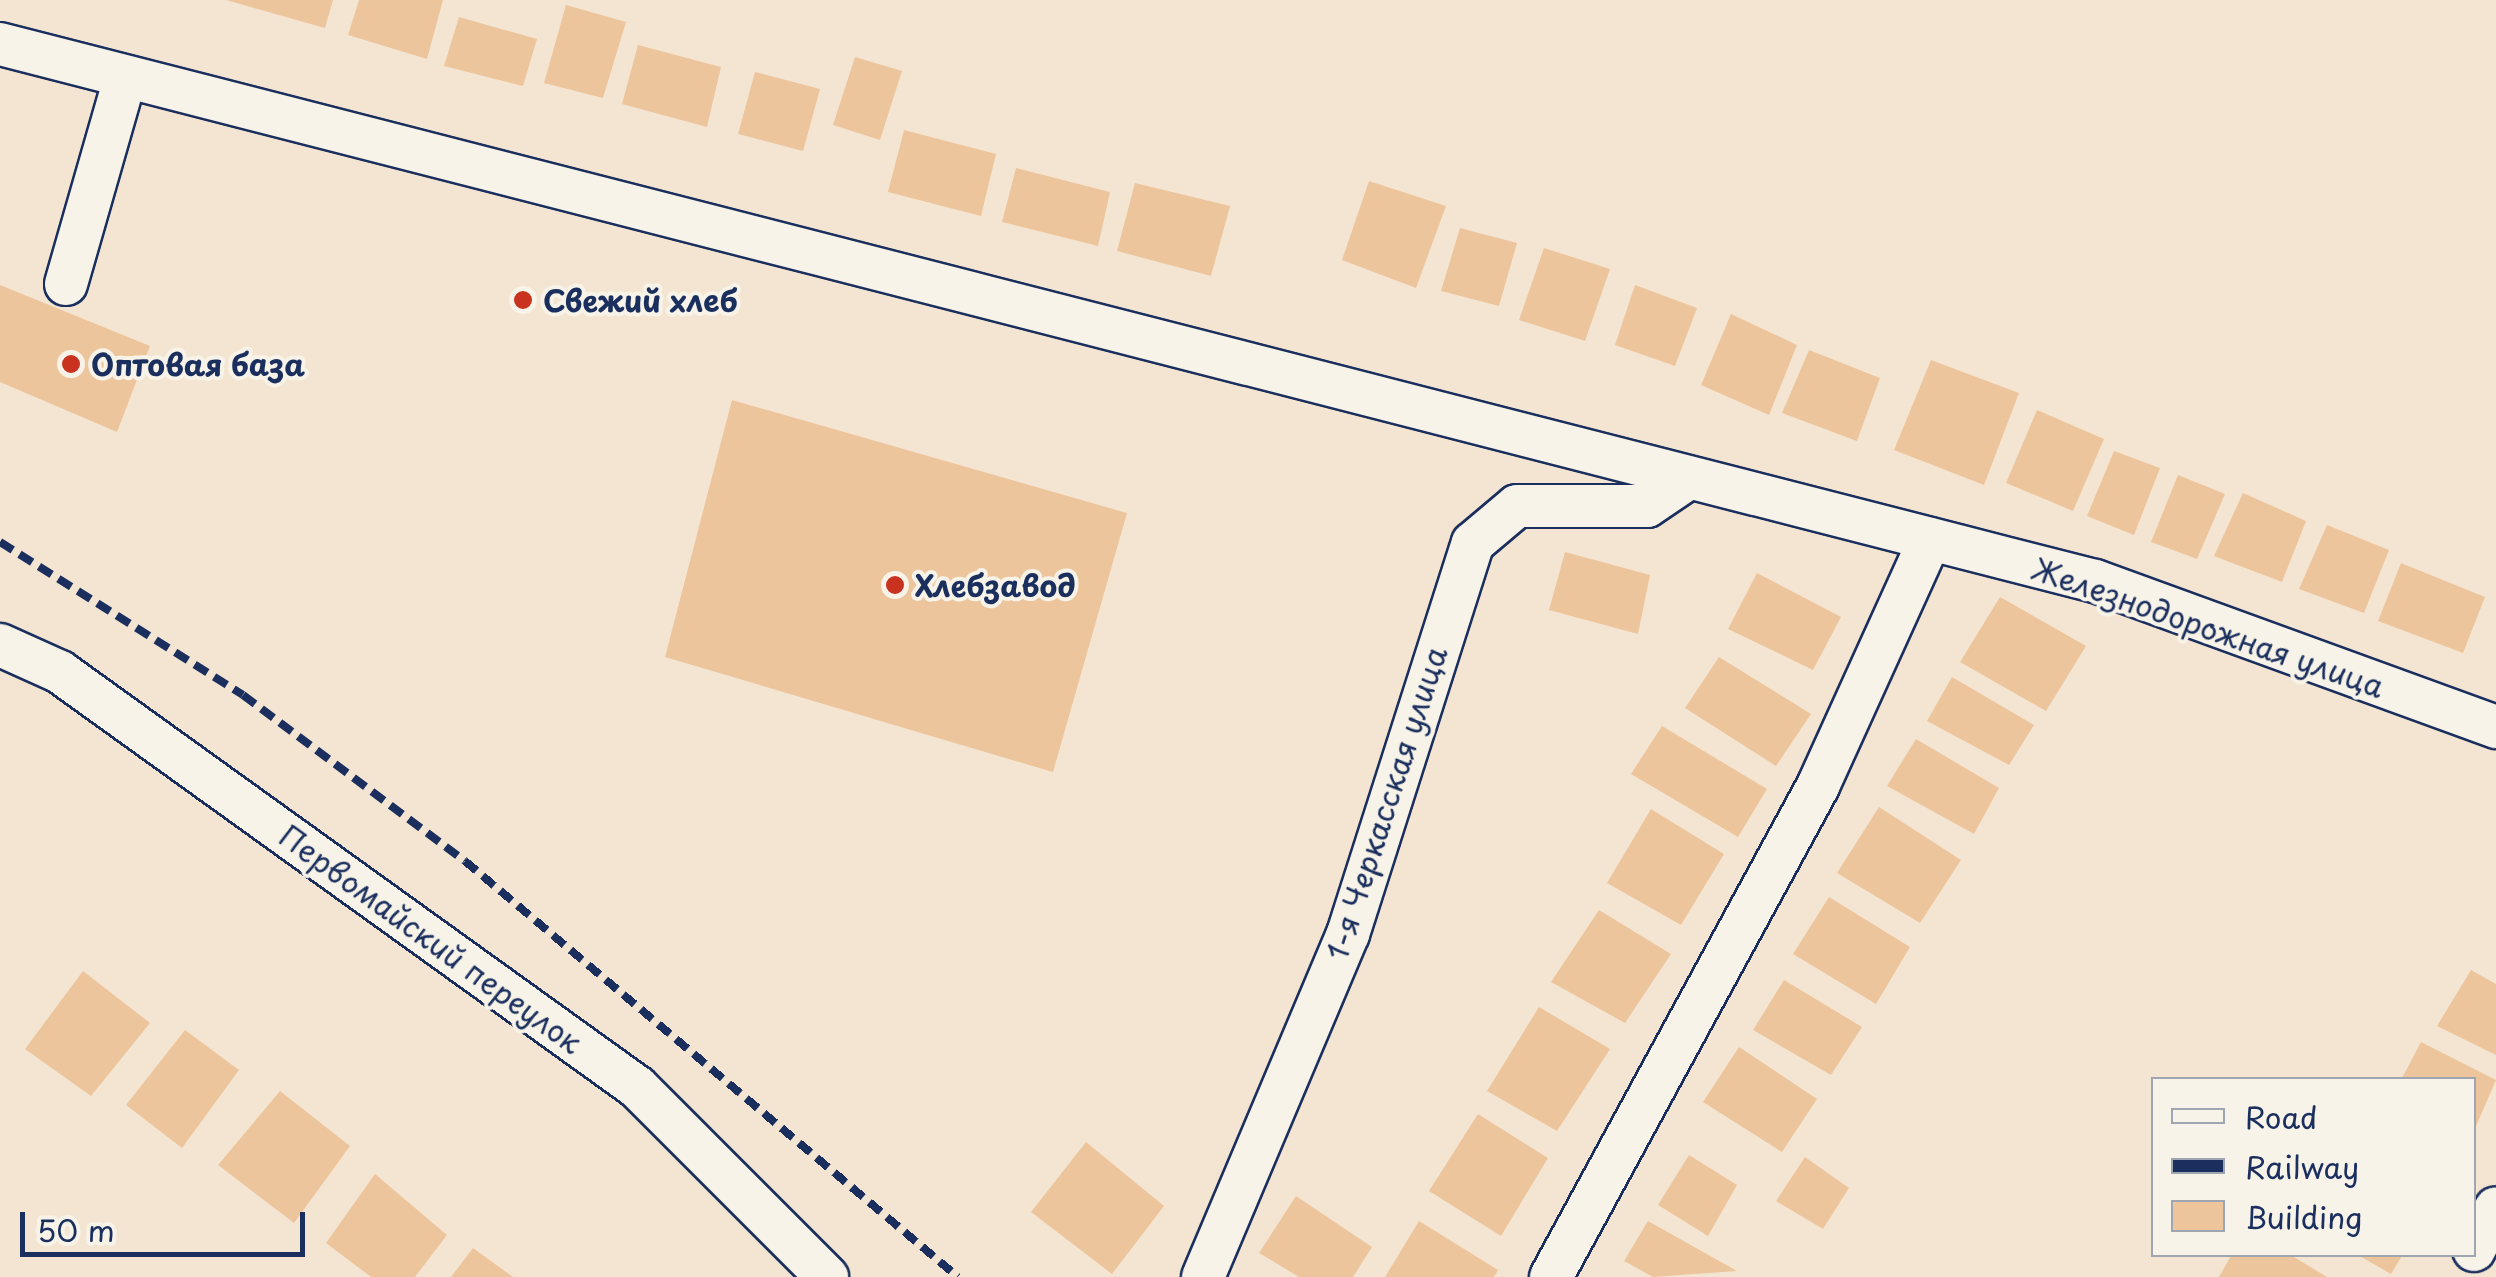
<!DOCTYPE html>
<html>
<head>
<meta charset="utf-8">
<style>
  body { margin:0 }
  #map { position:relative; width:2496px; height:1277px; overflow:hidden; background:#f4e5d2; font-family:"Playpen Sans",sans-serif }
  div>[style] { position:absolute }
  .building>* { inset:0; background:#edc59d }
  .roads { filter:drop-shadow(2px 0 #1b2f5e) drop-shadow(-2px 0 #1b2f5e) drop-shadow(0 2px #1b2f5e) drop-shadow(0 -2px #1b2f5e) }
  .minor>* { height:42px; margin:-21px; padding:0 21px; transform-origin:21px; border-radius:21px; background:#f7f3e8 }
  .rail>* { height:8px; margin-top:-4px; transform-origin:0; background:repeating-linear-gradient(90deg,#1b2f5e 0 15px,transparent 0 23px) }
  .dots>* { width:28px; height:28px; translate:-50% -50%; box-sizing:border-box; border:5px solid #f7f3e8; border-radius:50% }
  span { translate:-50% -50%; white-space:nowrap; text-align:center; line-height:1.15; -webkit-text-stroke:8px #f7f3e8; paint-order:stroke }
  .poi-label { font-size:30px; color:#1b2f5e; font-weight:700 }
  .left { translate:0 -50%; text-align:left }
  .street-label { font-size:30px; color:#1b2f5e }
  .legend { position:absolute; left:2151px; top:1077px; width:325px; height:180px; box-sizing:border-box; background:#f7f3e8; border:2px solid #9fa5b1; margin:0; padding:12px 18px; list-style:none; font-size:30px; color:#1b2f5e }
  .legend li { display:flex; align-items:center; gap:20px; height:50px }
  .legend b { width:50px; border:2px solid #9fa5b1 }
  .scale { position:absolute; left:20px; top:1212px; width:285px; height:45px; box-sizing:border-box; border:5px solid #1b2f5e; border-top:0; padding-left:12px; font-size:30px; line-height:35px; white-space:nowrap; color:#1b2f5e; -webkit-text-stroke:8px #f7f3e8; paint-order:stroke }
</style>
</head>
<body>
<div id="map">
  <div class="building">
    <i style="clip-path:polygon(226px 0,333px 0,325px 28px)"></i>
    <i style="clip-path:polygon(359px 0,443px 0,427px 59px,348px 35px)"></i>
    <i style="clip-path:polygon(566px 5px,626px 22px,603px 98px,544px 83px)"></i>
    <i style="clip-path:polygon(459px 17px,537px 39px,523px 86px,444px 66px)"></i>
    <i style="clip-path:polygon(638px 45px,721px 67px,707px 127px,622px 104px)"></i>
    <i style="clip-path:polygon(855px 57px,902px 71px,880px 140px,833px 125px)"></i>
    <i style="clip-path:polygon(755px 72px,820px 89px,803px 151px,738px 134px)"></i>
    <i style="clip-path:polygon(904px 130px,996px 154px,981px 216px,888px 192px)"></i>
    <i style="clip-path:polygon(1016px 168px,1110px 192px,1098px 246px,1002px 222px)"></i>
    <i style="clip-path:polygon(1369px 181px,1446px 206px,1416px 288px,1342px 260px)"></i>
    <i style="clip-path:polygon(1135px 183px,1230px 206px,1211px 276px,1117px 251px)"></i>
    <i style="clip-path:polygon(1460px 228px,1517px 243px,1499px 306px,1441px 291px)"></i>
    <i style="clip-path:polygon(1544px 248px,1610px 269px,1585px 341px,1519px 320px)"></i>
    <i style="clip-path:polygon(0 285px,150px 346px,117px 432px,0 382px)"></i>
    <i style="clip-path:polygon(1635px 285px,1697px 308px,1675px 366px,1615px 345px)"></i>
    <i style="clip-path:polygon(1731px 314px,1797px 345px,1769px 415px,1701px 385px)"></i>
    <i style="clip-path:polygon(1809px 350px,1880px 378px,1857px 441px,1782px 413px)"></i>
    <i style="clip-path:polygon(1931px 360px,2019px 393px,1984px 485px,1894px 450px)"></i>
    <i style="clip-path:polygon(732px 400px,1127px 513px,1053px 772px,665px 657px)"></i>
    <i style="clip-path:polygon(2037px 410px,2104px 439px,2073px 511px,2006px 483px)"></i>
    <i style="clip-path:polygon(2114px 451px,2160px 468px,2134px 535px,2087px 516px)"></i>
    <i style="clip-path:polygon(2178px 475px,2225px 494px,2197px 559px,2151px 542px)"></i>
    <i style="clip-path:polygon(2243px 493px,2306px 521px,2282px 582px,2214px 556px)"></i>
    <i style="clip-path:polygon(2327px 525px,2389px 550px,2364px 613px,2299px 589px)"></i>
    <i style="clip-path:polygon(1565px 552px,1650px 575px,1638px 634px,1549px 610px)"></i>
    <i style="clip-path:polygon(2401px 563px,2485px 597px,2463px 653px,2378px 621px)"></i>
    <i style="clip-path:polygon(1757px 573px,1841px 617px,1813px 670px,1728px 629px)"></i>
    <i style="clip-path:polygon(2000px 597px,2086px 646px,2046px 711px,1960px 662px)"></i>
    <i style="clip-path:polygon(1719px 657px,1811px 714px,1776px 766px,1685px 708px)"></i>
    <i style="clip-path:polygon(1952px 677px,2034px 725px,2009px 765px,1927px 721px)"></i>
    <i style="clip-path:polygon(1662px 726px,1767px 789px,1738px 837px,1631px 774px)"></i>
    <i style="clip-path:polygon(1916px 739px,1999px 788px,1974px 834px,1887px 786px)"></i>
    <i style="clip-path:polygon(1879px 807px,1961px 860px,1920px 923px,1837px 873px)"></i>
    <i style="clip-path:polygon(1651px 809px,1724px 854px,1681px 925px,1607px 883px)"></i>
    <i style="clip-path:polygon(1829px 897px,1910px 947px,1876px 1004px,1793px 954px)"></i>
    <i style="clip-path:polygon(1599px 910px,1671px 954px,1625px 1023px,1551px 982px)"></i>
    <i style="clip-path:polygon(2471px 970px,2496px 984px,2496px 1055px,2437px 1026px)"></i>
    <i style="clip-path:polygon(83px 971px,150px 1023px,91px 1096px,25px 1049px)"></i>
    <i style="clip-path:polygon(1784px 980px,1862px 1027px,1831px 1075px,1753px 1030px)"></i>
    <i style="clip-path:polygon(1539px 1007px,1610px 1049px,1557px 1131px,1487px 1091px)"></i>
    <i style="clip-path:polygon(185px 1030px,239px 1070px,182px 1148px,126px 1105px)"></i>
    <i style="clip-path:polygon(2421px 1042px,2496px 1080px,2474px 1131px,2474px 1080px,2401px 1080px)"></i>
    <i style="clip-path:polygon(1739px 1047px,1817px 1099px,1782px 1152px,1703px 1102px)"></i>
    <i style="clip-path:polygon(280px 1091px,350px 1146px,294px 1223px,218px 1165px)"></i>
    <i style="clip-path:polygon(1478px 1114px,1548px 1158px,1501px 1236px,1429px 1191px)"></i>
    <i style="clip-path:polygon(1086px 1142px,1164px 1206px,1112px 1274px,1031px 1212px)"></i>
    <i style="clip-path:polygon(1689px 1155px,1737px 1185px,1708px 1236px,1658px 1205px)"></i>
    <i style="clip-path:polygon(1805px 1157px,1849px 1188px,1823px 1229px,1776px 1201px)"></i>
    <i style="clip-path:polygon(375px 1174px,447px 1235px,415px 1277px,371px 1277px,326px 1243px)"></i>
    <i style="clip-path:polygon(1296px 1196px,1372px 1247px,1353px 1277px,1299px 1277px,1259px 1253px)"></i>
    <i style="clip-path:polygon(1419px 1221px,1498px 1270px,1494px 1277px,1385px 1277px)"></i>
    <i style="clip-path:polygon(1648px 1221px,1737px 1271px,1653px 1277px,1624px 1261px)"></i>
    <i style="clip-path:polygon(473px 1248px,513px 1277px,451px 1277px)"></i>
    <i style="clip-path:polygon(2232px 1254px,2289px 1254px,2327px 1277px,2219px 1277px)"></i>
    <i style="clip-path:polygon(2356px 1254px,2403px 1254px,2391px 1274px)"></i>
  </div>
  <div class="roads">
    <div class="minor">
      <i style="left:0;top:44px;width:2163px;rotate:14.38deg"></i>
      <i style="left:2095px;top:581px;width:427px;rotate:20deg"></i>
      <i style="left:66px;top:284px;width:214px;rotate:-74deg"></i>
      <i style="left:0;top:645px;width:66px;rotate:24.2deg"></i>
      <i style="left:60px;top:672px;width:711px;rotate:35.73deg"></i>
      <i style="left:637px;top:1087px;width:269px;rotate:45deg"></i>
      <i style="left:2474px;top:1250px;width:47px;rotate:-62.4deg"></i>
      <i style="left:1203px;top:1277px;width:372px;rotate:-67.1deg"></i>
      <i style="left:1348px;top:934px;width:410px;rotate:-72.3deg"></i>
      <i style="left:1473px;top:543px;width:57px;rotate:-40.1deg"></i>
      <i style="left:1517px;top:506px;width:130px"></i>
      <i style="left:1647px;top:506px;width:45px;rotate:-34deg"></i>
      <i style="left:1551px;top:1277px;width:559px;rotate:-61.46deg"></i>
      <i style="left:1818px;top:786px;width:271px;rotate:-65.6deg"></i>
    </div>
  </div>
  <div class="rail">
    <i style="left:0;top:542px;width:287px;rotate:32.2deg"></i>
    <i style="left:243px;top:695px;width:277px;rotate:36.8deg"></i>
    <i style="left:465px;top:861px;width:645px;rotate:40.16deg"></i>
  </div>
  <div class="dots">
    <i style="left:523px;top:300px;background:#c8321e"></i>
    <i style="left:71px;top:364px;background:#c8321e"></i>
    <i style="left:895px;top:585px;background:#c8321e"></i>
  </div>
  <div class="poi-label">
    <span class="left" style="left:543px;top:300px">Свежий хлеб</span>
    <span class="left" style="left:91px;top:364px">Оптовая база</span>
    <span class="left" style="left:915px;top:585px">Хлебзавод</span>
  </div>
  <div class="street-label">
    <span style="left:2208px;top:627px;rotate:19deg">Железнодорожная улица</span>
    <span style="left:1386px;top:803px;rotate:-72deg">1-я Черкасская улица</span>
    <span style="left:431px;top:939px;rotate:36deg">Первомайский переулок</span>
  </div>
  <ul class="legend">
  <li><b style="height:12px;background:#f7f3e8"></b>Road</li>
  <li><b style="height:12px;background:#1b2f5e"></b>Railway</li>
  <li><b style="height:28px;background:#edc59d"></b>Building</li>
  </ul>
  <div class="scale">50 m</div>
</div>
</body>
</html>
